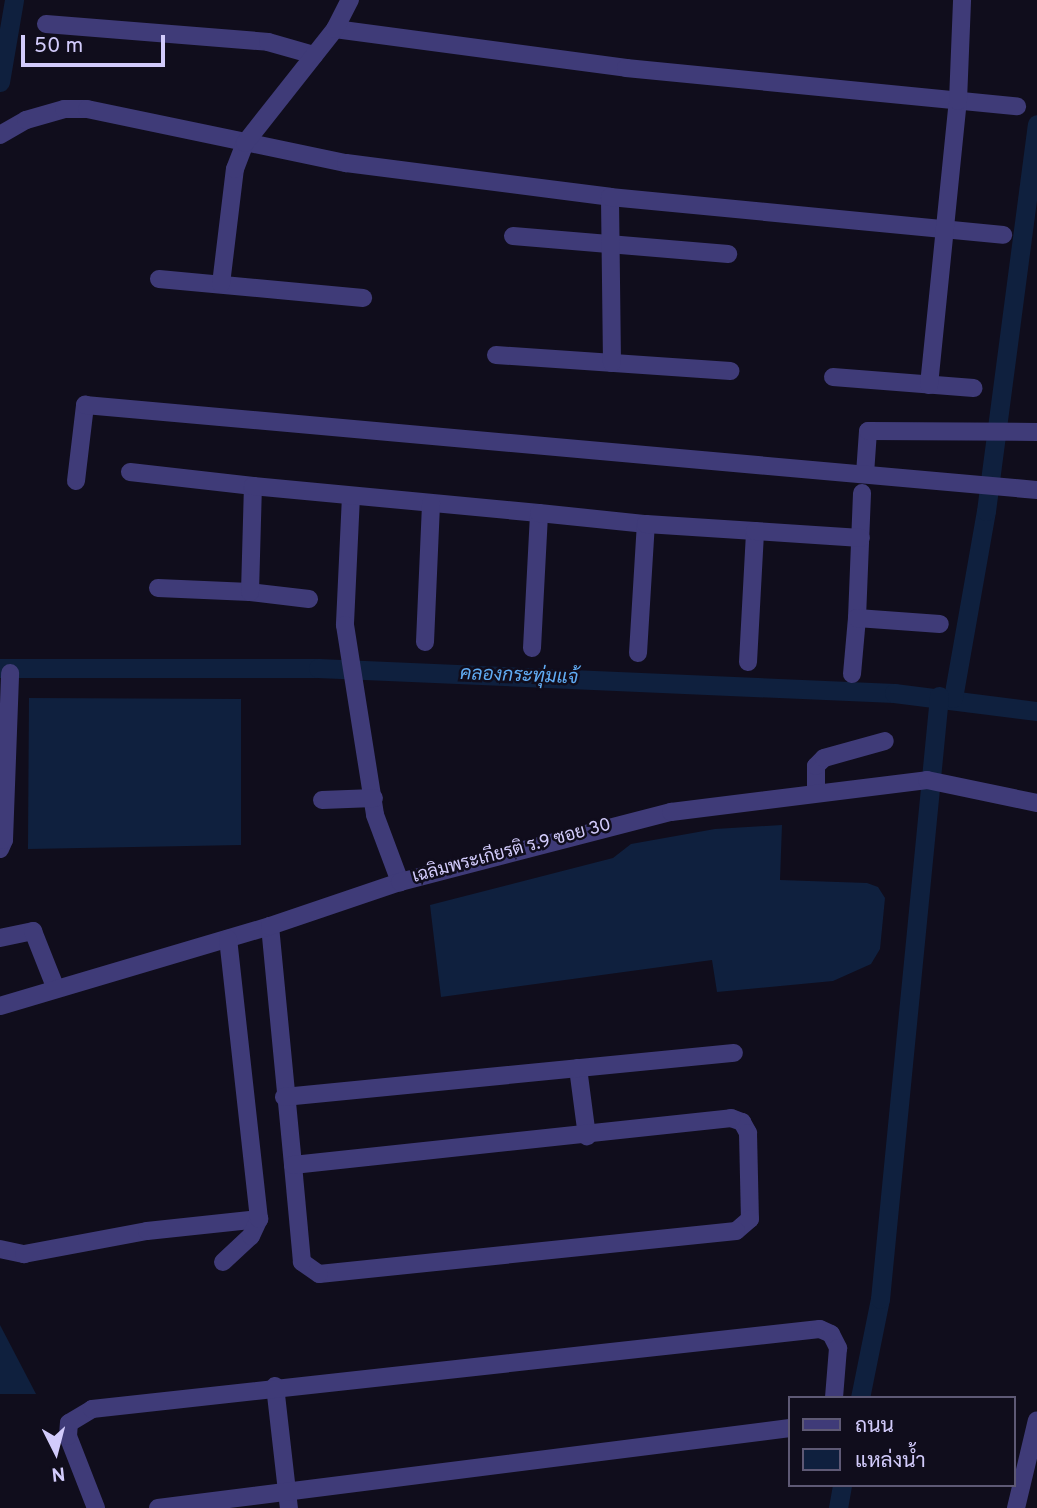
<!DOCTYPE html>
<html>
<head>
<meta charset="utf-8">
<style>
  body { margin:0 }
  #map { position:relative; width:1037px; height:1508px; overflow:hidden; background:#100d1c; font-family:Overpass,Sarabun,sans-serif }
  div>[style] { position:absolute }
  .water>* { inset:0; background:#0f203e }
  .canal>* { height:19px; margin:-9.5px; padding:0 9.5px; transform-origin:9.5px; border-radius:9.5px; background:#0f203e }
  .minor>* { height:18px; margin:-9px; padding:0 9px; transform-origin:9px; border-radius:9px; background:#3f3b78 }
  span { translate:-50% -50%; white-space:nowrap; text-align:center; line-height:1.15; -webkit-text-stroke:5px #100d1c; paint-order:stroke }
  .street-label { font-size:18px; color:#d2cbfb }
  .water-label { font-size:19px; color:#61acf4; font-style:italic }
  .legend { position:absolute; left:788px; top:1396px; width:228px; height:91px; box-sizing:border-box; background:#100d1c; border:2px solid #5e5975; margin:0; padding:9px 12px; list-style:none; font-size:21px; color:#d2cbfb }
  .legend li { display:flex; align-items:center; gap:14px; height:35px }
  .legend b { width:35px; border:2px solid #5e5975 }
  .north { position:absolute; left:21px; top:1417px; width:70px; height:70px; -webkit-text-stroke:5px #100d1c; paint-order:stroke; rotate:174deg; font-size:19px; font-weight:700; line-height:28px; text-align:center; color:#d2cbfb }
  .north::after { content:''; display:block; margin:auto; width:24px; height:32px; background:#d2cbfb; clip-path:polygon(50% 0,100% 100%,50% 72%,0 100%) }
  .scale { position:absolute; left:21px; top:35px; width:144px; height:32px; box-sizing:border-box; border:4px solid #d2cbfb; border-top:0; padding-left:9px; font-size:21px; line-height:24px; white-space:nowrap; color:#d2cbfb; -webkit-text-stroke:5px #100d1c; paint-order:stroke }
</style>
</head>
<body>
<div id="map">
  <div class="water">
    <i style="clip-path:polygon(29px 698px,241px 699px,241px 845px,28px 849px)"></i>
    <i style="clip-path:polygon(782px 825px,780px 880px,867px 883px,878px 887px,885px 898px,880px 949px,871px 964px,833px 981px,717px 992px,712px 960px,441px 997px,430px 905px,613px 858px,631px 844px,715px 829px)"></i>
    <i style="clip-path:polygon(0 1325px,36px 1394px,0 1394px)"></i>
  </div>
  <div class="canal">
    <i style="left:0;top:82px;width:83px;rotate:-80.3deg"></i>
    <i style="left:0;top:668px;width:318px"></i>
    <i style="left:318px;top:668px;width:577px;rotate:2.49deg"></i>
    <i style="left:894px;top:693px;width:144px;rotate:7.2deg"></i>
    <i style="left:953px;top:698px;width:190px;rotate:-80deg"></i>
    <i style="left:986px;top:511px;width:390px;rotate:-82.5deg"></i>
    <i style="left:860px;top:1398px;width:101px;rotate:-78.6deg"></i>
    <i style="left:880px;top:1299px;width:606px;rotate:-84.41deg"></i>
    <i style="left:838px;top:1508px;width:23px;rotate:-80deg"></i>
  </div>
  <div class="minor">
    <i style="left:46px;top:24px;width:223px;rotate:4.6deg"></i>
    <i style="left:268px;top:42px;width:48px;rotate:15.8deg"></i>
    <i style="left:335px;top:29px;width:294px;rotate:7.6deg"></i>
    <i style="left:626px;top:68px;width:393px;rotate:5.6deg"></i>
    <i style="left:0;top:135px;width:30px;rotate:-30deg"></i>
    <i style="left:26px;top:120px;width:40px;rotate:-16deg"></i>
    <i style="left:64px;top:109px;width:23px"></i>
    <i style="left:87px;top:109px;width:265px;rotate:11.8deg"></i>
    <i style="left:346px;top:163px;width:266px;rotate:7.3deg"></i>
    <i style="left:513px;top:236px;width:216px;rotate:4.8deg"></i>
    <i style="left:159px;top:279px;width:205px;rotate:5.3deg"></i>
    <i style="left:221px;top:284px;width:116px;rotate:-83.1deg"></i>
    <i style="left:235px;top:169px;width:28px;rotate:-69deg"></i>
    <i style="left:245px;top:143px;width:145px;rotate:-51.7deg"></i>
    <i style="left:335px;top:29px;width:33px;rotate:-63deg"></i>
    <i style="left:496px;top:355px;width:235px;rotate:3.9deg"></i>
    <i style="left:612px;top:363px;width:166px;rotate:-90.7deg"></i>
    <i style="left:610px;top:197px;width:395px;rotate:5.5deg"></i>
    <i style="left:833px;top:377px;width:141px;rotate:4.5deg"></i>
    <i style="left:929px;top:385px;width:285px;rotate:-84.2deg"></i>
    <i style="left:958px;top:101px;width:101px;rotate:-87.7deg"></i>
    <i style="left:130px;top:472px;width:124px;rotate:6.5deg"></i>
    <i style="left:865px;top:474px;width:43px;rotate:-86deg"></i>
    <i style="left:868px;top:431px;width:169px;rotate:0.3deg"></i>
    <i style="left:76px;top:481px;width:77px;rotate:-83.2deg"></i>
    <i style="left:85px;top:405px;width:956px;rotate:5.1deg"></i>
    <i style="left:351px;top:496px;width:129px;rotate:92.7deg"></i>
    <i style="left:345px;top:625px;width:192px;rotate:81deg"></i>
    <i style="left:375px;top:815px;width:72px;rotate:69.5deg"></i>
    <i style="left:158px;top:588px;width:92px;rotate:2.5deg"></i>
    <i style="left:309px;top:599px;width:59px;rotate:-173.2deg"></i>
    <i style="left:250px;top:592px;width:106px;rotate:-88.4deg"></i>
    <i style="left:253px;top:486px;width:287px;rotate:5.4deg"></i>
    <i style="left:857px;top:618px;width:125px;rotate:-87.7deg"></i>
    <i style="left:425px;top:642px;width:139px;rotate:-87.5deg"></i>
    <i style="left:532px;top:648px;width:135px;rotate:-87deg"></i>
    <i style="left:539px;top:513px;width:108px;rotate:5.9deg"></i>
    <i style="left:638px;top:653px;width:129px;rotate:-86.5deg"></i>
    <i style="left:646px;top:524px;width:109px;rotate:3.7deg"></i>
    <i style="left:748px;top:662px;width:131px;rotate:-86.9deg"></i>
    <i style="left:755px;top:531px;width:106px;rotate:3.8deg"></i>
    <i style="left:852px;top:674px;width:56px;rotate:-84.9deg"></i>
    <i style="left:857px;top:618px;width:83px;rotate:4.1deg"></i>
    <i style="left:816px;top:793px;width:27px;rotate:-90deg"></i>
    <i style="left:816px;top:766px;width:11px;rotate:-45deg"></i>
    <i style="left:824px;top:758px;width:63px;rotate:-15.6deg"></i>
    <i style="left:322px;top:800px;width:52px;rotate:-2.2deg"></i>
    <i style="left:0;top:849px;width:10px;rotate:-66deg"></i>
    <i style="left:4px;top:840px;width:167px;rotate:-87.9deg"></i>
    <i style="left:270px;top:926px;width:240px;rotate:84.5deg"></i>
    <i style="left:0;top:938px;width:34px;rotate:-12deg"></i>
    <i style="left:33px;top:931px;width:62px;rotate:68.4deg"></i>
    <i style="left:0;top:1006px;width:282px;rotate:-16.5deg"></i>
    <i style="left:270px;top:926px;width:137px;rotate:-18.7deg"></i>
    <i style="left:400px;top:882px;width:280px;rotate:-14.5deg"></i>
    <i style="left:671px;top:812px;width:258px;rotate:-7.1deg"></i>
    <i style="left:927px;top:780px;width:112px;rotate:11.8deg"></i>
    <i style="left:578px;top:1068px;width:69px;rotate:82.5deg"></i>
    <i style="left:284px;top:1097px;width:452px;rotate:-5.6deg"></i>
    <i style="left:731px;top:1118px;width:12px;rotate:20deg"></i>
    <i style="left:742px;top:1122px;width:13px;rotate:61deg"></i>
    <i style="left:748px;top:1133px;width:86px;rotate:88.7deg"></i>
    <i style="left:750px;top:1219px;width:18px;rotate:139deg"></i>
    <i style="left:736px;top:1231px;width:419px;rotate:174.1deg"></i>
    <i style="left:319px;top:1274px;width:21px;rotate:-145deg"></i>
    <i style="left:302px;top:1262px;width:97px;rotate:-95.3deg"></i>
    <i style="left:293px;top:1165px;width:441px;rotate:-6.1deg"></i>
    <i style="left:0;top:1249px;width:25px;rotate:12deg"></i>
    <i style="left:24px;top:1254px;width:125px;rotate:-10.6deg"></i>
    <i style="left:147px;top:1231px;width:113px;rotate:-6.1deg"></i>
    <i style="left:223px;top:1262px;width:38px;rotate:-43deg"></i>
    <i style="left:251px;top:1236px;width:19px;rotate:-65deg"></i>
    <i style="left:259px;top:1219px;width:282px;rotate:-96.3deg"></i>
    <i style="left:275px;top:1386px;width:123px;rotate:83.5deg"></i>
    <i style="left:96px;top:1508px;width:77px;rotate:-111.3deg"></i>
    <i style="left:68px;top:1436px;width:13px;rotate:-86deg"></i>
    <i style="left:69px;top:1423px;width:27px;rotate:-31deg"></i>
    <i style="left:92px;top:1409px;width:732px;rotate:-6.27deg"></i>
    <i style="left:820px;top:1329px;width:12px;rotate:24deg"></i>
    <i style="left:831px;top:1334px;width:16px;rotate:63deg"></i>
    <i style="left:838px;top:1348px;width:50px;rotate:94.6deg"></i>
    <i style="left:158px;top:1508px;width:637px;rotate:-7.21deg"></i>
    <i style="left:1016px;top:1508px;width:90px;rotate:-76.6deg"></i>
  </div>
  <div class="street-label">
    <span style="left:512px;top:852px;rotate:-15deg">เฉลิมพระเกียรติ ร.9 ซอย 30</span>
  </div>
  <div class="water-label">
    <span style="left:519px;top:677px;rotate:2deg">คลองกระทุ่มแจ้</span>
  </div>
  <ul class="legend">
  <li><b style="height:9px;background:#3f3b78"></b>ถนน</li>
  <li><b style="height:19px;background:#0f203e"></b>แหล่งน้ำ</li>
  </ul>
  <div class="north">N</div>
  <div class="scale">50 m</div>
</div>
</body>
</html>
